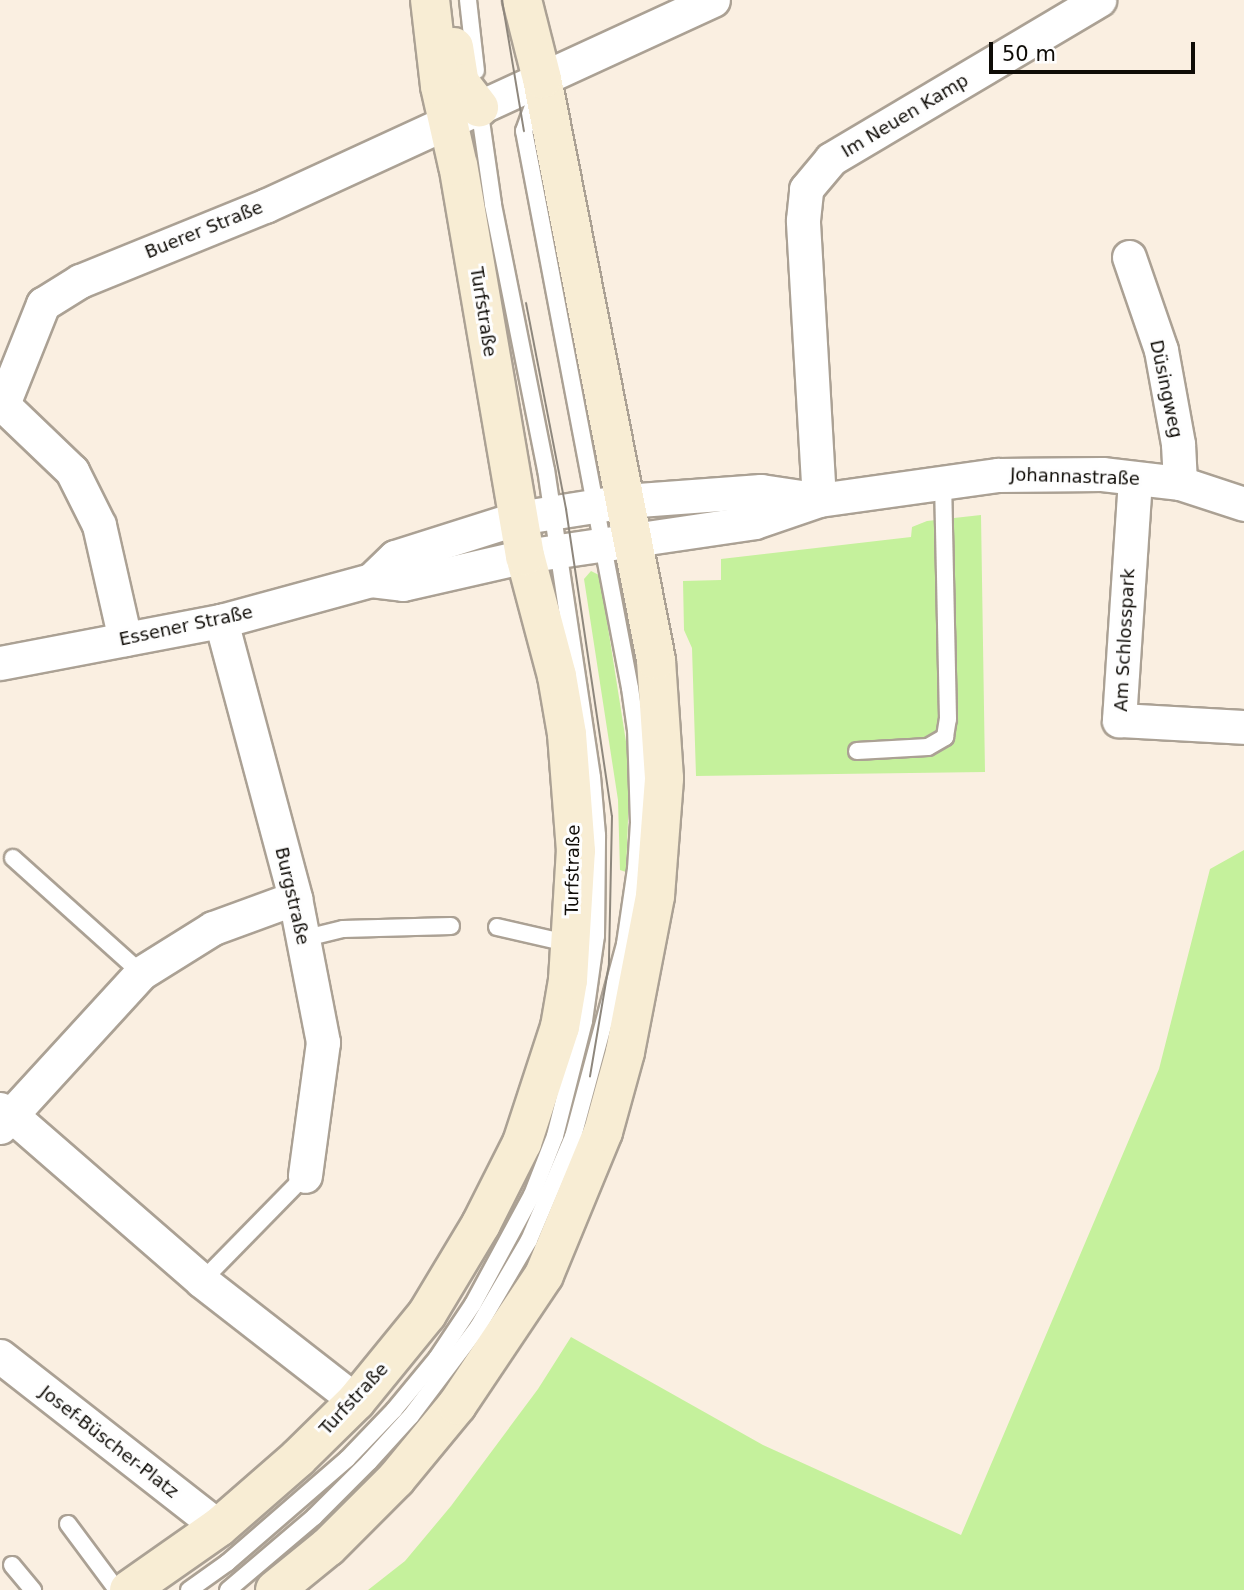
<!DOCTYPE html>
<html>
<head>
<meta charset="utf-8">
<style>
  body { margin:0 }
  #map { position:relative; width:1244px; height:1590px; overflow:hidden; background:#faefe1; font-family:"DejaVu Sans",sans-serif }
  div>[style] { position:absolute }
  .green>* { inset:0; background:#c5f19c }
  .roads { filter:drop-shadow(2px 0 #aba194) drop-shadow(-2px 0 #aba194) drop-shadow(0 2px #aba194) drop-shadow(0 -2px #aba194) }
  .lane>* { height:16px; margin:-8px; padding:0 8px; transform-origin:8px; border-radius:8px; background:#fff }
  .street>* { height:33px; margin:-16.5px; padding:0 16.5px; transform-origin:16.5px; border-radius:16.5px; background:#fff }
  .secondary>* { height:38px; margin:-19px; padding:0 19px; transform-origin:19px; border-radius:19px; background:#f8edd4 }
  .tram>* { height:2px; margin:-1px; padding:0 1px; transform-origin:1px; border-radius:1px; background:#8e877d }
  span { translate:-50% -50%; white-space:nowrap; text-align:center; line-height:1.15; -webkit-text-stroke:6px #fefefe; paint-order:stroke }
  .street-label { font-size:18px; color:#0f0c07 }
  .scale { position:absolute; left:989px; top:42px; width:206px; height:32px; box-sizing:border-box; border:4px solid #0f0c07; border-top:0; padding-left:9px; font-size:21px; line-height:24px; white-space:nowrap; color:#0f0c07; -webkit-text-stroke:5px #fefefe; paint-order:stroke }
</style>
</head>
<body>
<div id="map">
  <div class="green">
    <i style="clip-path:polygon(981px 515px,985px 772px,696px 776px,692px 648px,684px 630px,683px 581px,721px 580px,721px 559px,911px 537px,912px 527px,927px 521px)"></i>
    <i style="clip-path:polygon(591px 571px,599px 575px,603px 596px,630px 767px,626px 872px,620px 870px,618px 800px,584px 579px)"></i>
    <i style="clip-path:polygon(1244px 850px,1244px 1590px,368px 1590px,405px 1561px,451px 1506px,538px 1389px,571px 1337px,763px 1445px,961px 1535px,1159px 1069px,1210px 869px)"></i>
  </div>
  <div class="roads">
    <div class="lane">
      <i style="left:468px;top:0;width:71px;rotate:83.6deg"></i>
      <i style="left:857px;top:751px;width:71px;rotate:-3.2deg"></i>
      <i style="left:928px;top:747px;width:20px;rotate:-30deg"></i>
      <i style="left:945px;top:737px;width:18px;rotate:-81deg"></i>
      <i style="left:948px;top:719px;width:237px;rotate:-91.2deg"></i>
      <i style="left:13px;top:858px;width:172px;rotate:41.9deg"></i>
      <i style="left:497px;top:927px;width:76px;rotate:12.9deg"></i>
      <i style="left:302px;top:939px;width:42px;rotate:-13.7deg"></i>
      <i style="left:343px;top:929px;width:108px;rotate:-1.6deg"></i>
      <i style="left:202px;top:1281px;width:147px;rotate:-45.6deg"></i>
      <i style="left:68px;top:1524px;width:82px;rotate:53.4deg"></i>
      <i style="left:12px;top:1565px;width:33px;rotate:50deg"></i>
      <i style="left:189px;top:1590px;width:47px;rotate:-35.4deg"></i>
      <i style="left:227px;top:1563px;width:159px;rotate:-40.9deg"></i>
      <i style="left:347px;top:1459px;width:68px;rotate:-46.2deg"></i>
      <i style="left:394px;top:1410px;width:67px;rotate:-50.4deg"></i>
      <i style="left:437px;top:1358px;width:65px;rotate:-56.3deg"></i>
      <i style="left:473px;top:1304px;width:124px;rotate:-61.6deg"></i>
      <i style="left:532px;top:1195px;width:63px;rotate:-68.7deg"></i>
      <i style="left:555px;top:1136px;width:119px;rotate:-75.8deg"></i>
      <i style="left:584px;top:1021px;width:86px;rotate:-82deg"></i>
      <i style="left:596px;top:936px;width:101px;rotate:-89.4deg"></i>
      <i style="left:597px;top:835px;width:58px;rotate:-94.9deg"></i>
      <i style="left:592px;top:777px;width:310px;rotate:-98.5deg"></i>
      <i style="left:546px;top:470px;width:271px;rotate:-101.3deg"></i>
      <i style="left:493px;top:204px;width:98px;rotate:-98.2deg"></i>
      <i style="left:228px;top:1590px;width:113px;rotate:-40.3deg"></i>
      <i style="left:314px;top:1517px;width:78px;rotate:-45deg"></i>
      <i style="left:369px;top:1462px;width:62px;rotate:-47.6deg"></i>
      <i style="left:411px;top:1416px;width:111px;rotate:-53deg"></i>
      <i style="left:478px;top:1327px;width:101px;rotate:-59.6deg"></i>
      <i style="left:529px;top:1240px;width:112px;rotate:-66.9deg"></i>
      <i style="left:573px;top:1137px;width:200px;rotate:-74.9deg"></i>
      <i style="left:625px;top:944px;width:76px;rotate:-81.7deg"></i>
      <i style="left:636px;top:869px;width:46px;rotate:-86.3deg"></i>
      <i style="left:639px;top:823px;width:93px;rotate:-91.8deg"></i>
      <i style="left:636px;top:730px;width:42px;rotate:-98.1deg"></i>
      <i style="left:630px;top:688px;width:567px;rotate:-100.77deg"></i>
      <i style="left:524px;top:131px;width:37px;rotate:-70deg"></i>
    </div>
    <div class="street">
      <i style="left:1129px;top:257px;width:98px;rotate:71deg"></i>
      <i style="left:1161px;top:350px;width:96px;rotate:79.7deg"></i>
      <i style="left:1178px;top:444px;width:39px;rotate:87deg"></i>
      <i style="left:0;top:402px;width:100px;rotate:43.8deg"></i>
      <i style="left:72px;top:471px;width:60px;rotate:63.4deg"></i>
      <i style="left:99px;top:525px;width:117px;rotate:77.2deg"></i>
      <i style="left:3px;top:404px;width:108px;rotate:-68.2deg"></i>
      <i style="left:43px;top:304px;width:44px;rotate:-31.9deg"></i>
      <i style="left:80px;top:281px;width:200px;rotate:-22.1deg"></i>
      <i style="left:265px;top:206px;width:493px;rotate:-24.7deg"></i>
      <i style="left:1135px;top:479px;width:242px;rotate:93.8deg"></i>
      <i style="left:1119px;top:720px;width:125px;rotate:3.2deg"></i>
      <i style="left:819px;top:500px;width:280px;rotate:-93.3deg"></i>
      <i style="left:803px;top:220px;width:31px;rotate:-84deg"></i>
      <i style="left:806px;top:189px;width:39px;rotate:-50deg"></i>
      <i style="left:831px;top:159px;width:312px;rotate:-30.7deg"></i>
      <i style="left:371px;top:580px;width:33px;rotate:-44deg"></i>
      <i style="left:395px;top:557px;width:129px;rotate:-17.6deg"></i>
      <i style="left:518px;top:518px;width:108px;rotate:-9deg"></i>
      <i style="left:625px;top:501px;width:136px;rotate:-4.2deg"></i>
      <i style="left:761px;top:491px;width:54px;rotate:8.6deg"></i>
      <i style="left:221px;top:621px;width:287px;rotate:75deg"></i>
      <i style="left:295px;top:898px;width:147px;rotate:79deg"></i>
      <i style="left:323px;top:1042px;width:135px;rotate:97.7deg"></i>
      <i style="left:0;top:663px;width:225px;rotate:-10.8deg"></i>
      <i style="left:221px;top:621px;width:156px;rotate:-15.3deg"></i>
      <i style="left:371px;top:580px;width:32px;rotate:7deg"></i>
      <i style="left:403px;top:584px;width:125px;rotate:-12.9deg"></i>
      <i style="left:525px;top:556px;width:232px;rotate:-8.4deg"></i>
      <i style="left:755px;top:522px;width:68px;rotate:-19deg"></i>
      <i style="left:819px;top:500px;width:181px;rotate:-8deg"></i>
      <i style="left:998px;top:475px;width:104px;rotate:-0.6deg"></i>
      <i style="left:1102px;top:474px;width:79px;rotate:6.6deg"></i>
      <i style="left:1180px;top:483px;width:67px;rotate:18.2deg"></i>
      <i style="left:0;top:1109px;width:10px;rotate:24deg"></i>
      <i style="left:9px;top:1113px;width:256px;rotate:41deg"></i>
      <i style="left:202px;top:1281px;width:195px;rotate:37.9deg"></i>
      <i style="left:0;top:1127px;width:209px;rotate:-47.5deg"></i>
      <i style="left:141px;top:973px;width:85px;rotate:-32deg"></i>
      <i style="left:213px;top:928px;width:87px;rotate:-20.1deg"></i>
      <i style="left:0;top:1356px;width:278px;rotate:38deg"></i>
    </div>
    <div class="secondary">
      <i style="left:454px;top:47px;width:36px;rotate:81deg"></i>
      <i style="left:460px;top:83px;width:31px;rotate:52deg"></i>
      <i style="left:129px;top:1590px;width:110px;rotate:-35deg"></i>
      <i style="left:219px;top:1527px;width:105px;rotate:-41.1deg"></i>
      <i style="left:298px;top:1458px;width:81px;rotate:-44.5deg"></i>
      <i style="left:356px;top:1401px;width:112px;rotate:-50.8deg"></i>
      <i style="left:427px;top:1314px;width:105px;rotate:-59deg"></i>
      <i style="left:481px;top:1224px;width:91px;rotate:-63.2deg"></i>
      <i style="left:522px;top:1143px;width:122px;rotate:-71.9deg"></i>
      <i style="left:560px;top:1027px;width:48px;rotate:-80.3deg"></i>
      <i style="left:568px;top:980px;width:129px;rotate:-86.5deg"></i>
      <i style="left:576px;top:851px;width:117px;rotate:-94.4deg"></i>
      <i style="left:567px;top:734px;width:59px;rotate:-99.8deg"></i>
      <i style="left:557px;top:676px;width:124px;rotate:-104.9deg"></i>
      <i style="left:525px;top:556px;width:396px;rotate:-99.7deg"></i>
      <i style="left:458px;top:166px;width:82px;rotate:-102.7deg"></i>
      <i style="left:440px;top:86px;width:87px;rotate:-96.6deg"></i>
      <i style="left:275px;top:1590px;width:68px;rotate:-39.1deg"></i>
      <i style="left:328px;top:1547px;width:96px;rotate:-45deg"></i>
      <i style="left:396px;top:1479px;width:96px;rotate:-50.5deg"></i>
      <i style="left:457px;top:1405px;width:156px;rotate:-56.2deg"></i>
      <i style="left:544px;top:1275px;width:155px;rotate:-67.6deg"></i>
      <i style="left:603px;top:1132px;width:83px;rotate:-74.6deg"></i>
      <i style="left:625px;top:1052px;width:159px;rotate:-79.1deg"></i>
      <i style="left:655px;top:896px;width:118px;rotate:-85.6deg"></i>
      <i style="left:664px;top:778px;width:118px;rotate:-93.9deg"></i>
      <i style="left:656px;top:660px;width:592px;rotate:-101.1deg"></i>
      <i style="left:542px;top:79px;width:81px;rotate:-104.2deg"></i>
    </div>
  </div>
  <div class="tram">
    <i style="left:502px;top:0;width:133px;rotate:80.5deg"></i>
    <i style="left:526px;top:303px;width:210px;rotate:79deg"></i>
    <i style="left:566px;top:509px;width:310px;rotate:81.5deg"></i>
    <i style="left:612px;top:816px;width:148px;rotate:91.2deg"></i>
    <i style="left:609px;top:964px;width:114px;rotate:99.6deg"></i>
  </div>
  <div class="street-label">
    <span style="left:905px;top:116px;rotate:-31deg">Im Neuen Kamp</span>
    <span style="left:204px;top:230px;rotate:-22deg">Buerer Straße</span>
    <span style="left:483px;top:312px;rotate:81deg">Turfstraße</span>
    <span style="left:1166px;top:389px;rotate:78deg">Düsingweg</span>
    <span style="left:1075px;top:477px;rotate:2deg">Johannastraße</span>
    <span style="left:186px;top:626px;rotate:-12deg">Essener Straße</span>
    <span style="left:1125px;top:640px;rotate:-87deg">Am Schlosspark</span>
    <span style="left:573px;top:870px;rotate:-89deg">Turfstraße</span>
    <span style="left:292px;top:896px;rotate:77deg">Burgstraße</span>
    <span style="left:354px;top:1399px;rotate:-47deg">Turfstraße</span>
    <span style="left:109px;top:1442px;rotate:38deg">Josef-Büscher-Platz</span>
  </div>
  <div class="scale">50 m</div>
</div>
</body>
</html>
